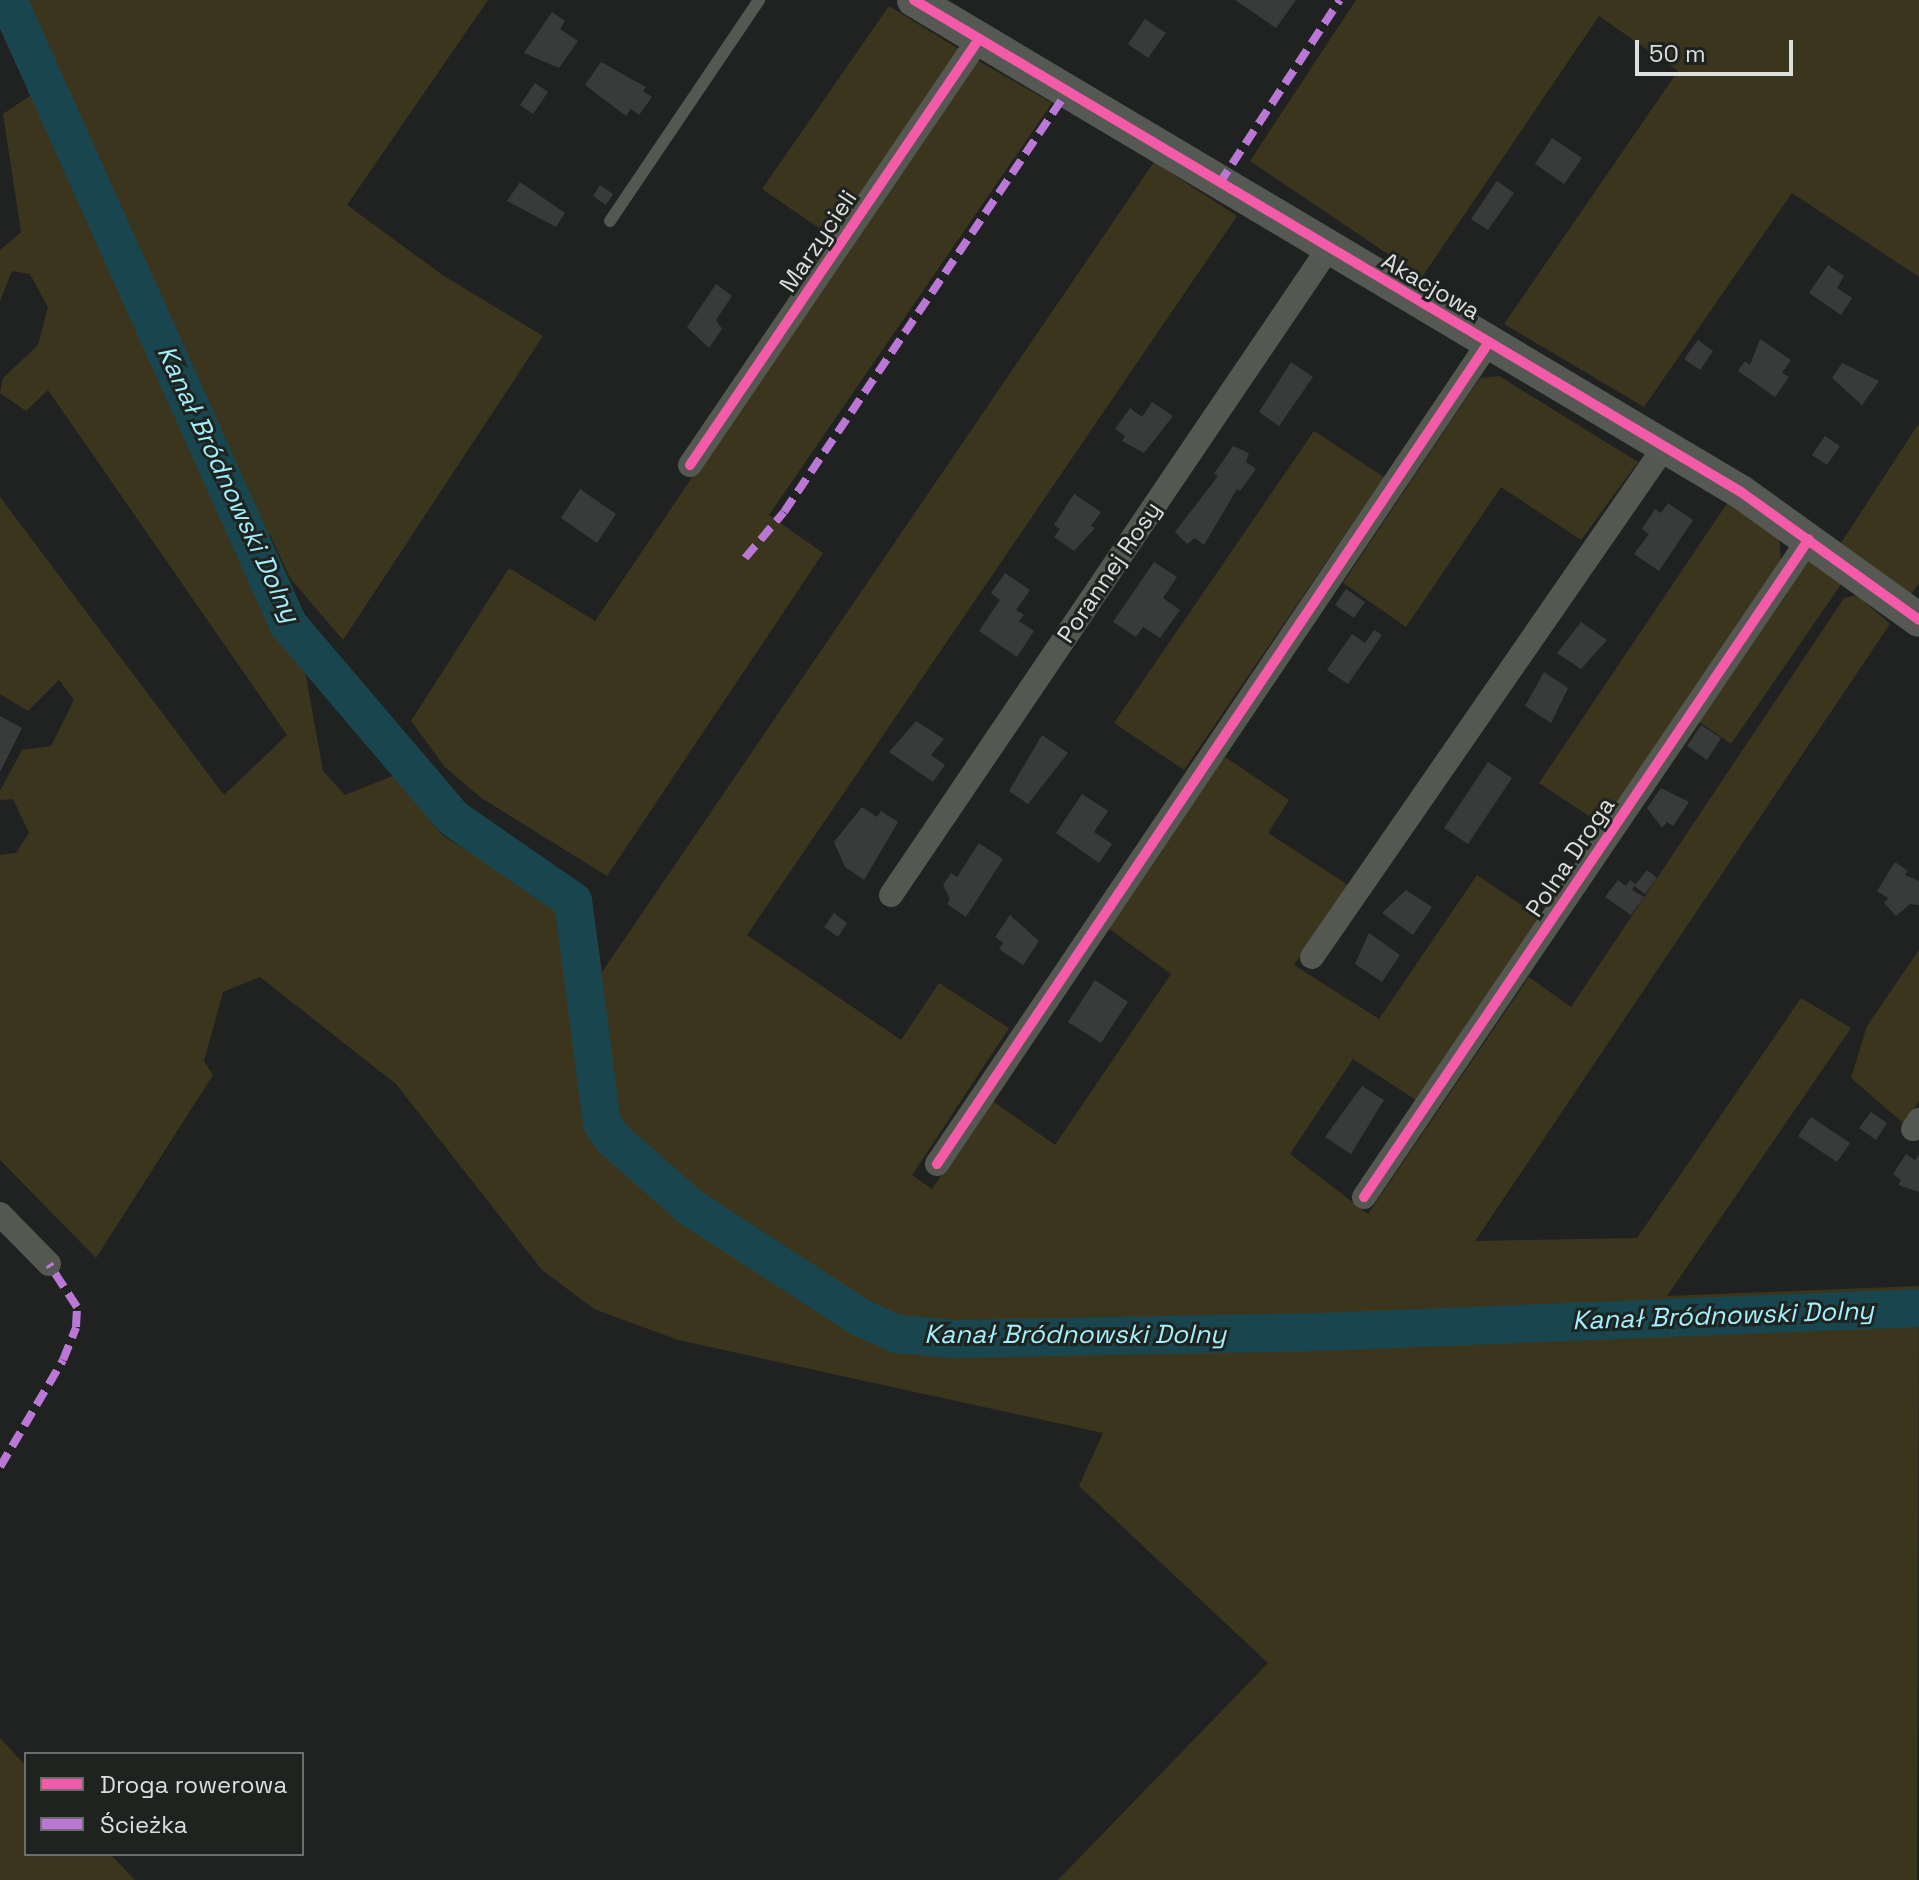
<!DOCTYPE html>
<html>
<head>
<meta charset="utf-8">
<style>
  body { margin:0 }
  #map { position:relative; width:1919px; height:1880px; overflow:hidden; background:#202221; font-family:"Space Grotesk",sans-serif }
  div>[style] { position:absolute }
  .green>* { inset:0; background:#3b351e }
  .river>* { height:38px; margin:-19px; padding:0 19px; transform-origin:19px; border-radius:19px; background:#19464e }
  .building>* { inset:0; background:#393b3b }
  .lane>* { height:12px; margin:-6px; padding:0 6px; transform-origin:6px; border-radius:6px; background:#555751 }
  .street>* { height:24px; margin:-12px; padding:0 12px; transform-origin:12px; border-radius:12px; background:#555751 }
  .secondary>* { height:34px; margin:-17px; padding:0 17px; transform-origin:17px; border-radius:17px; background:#565953 }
  .quiet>* { height:8px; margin-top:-4px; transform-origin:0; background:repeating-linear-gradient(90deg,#ba77d6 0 16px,transparent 0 24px) }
  .cycleway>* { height:10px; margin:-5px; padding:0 5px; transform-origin:5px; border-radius:5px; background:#f35aa7 }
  span { translate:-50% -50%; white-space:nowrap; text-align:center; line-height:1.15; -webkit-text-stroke:6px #1f2320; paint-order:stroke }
  .street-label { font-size:24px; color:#dddfde }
  .water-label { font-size:26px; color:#a2effd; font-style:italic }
  .legend { position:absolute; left:24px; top:1752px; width:280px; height:104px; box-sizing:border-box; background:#1f2320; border:2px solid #6b6e6c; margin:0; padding:10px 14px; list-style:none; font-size:24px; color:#dddfde }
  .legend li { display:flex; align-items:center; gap:16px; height:40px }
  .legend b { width:40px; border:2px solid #6b6e6c }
  .scale { position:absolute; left:1635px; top:40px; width:158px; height:36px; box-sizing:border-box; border:4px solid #dddfde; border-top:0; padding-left:10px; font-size:24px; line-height:28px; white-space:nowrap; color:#dddfde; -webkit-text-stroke:6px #1f2320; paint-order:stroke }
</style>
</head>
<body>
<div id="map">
  <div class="green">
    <i style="clip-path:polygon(0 0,488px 0,347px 205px,444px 276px,543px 336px,343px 640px,290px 578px,270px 535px,245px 557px,303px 659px,323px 771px,345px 795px,395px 775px,442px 835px,564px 911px,591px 893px,602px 972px,1154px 162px,1237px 216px,747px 935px,901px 1040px,939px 983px,1009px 1028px,912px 1175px,932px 1189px,991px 1100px,1055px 1145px,1171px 974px,1108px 928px,1225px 757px,1289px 800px,1268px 833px,1348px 885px,1294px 965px,1379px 1019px,1477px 875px,1542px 919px,1419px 1102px,1353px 1059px,1290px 1154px,1368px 1214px,1529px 977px,1571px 1007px,1844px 598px,1857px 595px,1890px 624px,1475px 1241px,1637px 1238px,1801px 998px,1851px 1028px,1667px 1296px,1919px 1286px,1917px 1880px,1058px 1880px,1268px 1663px,1079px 1486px,1103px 1433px,678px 1340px,594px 1309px,542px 1270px,396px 1084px,260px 977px,223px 992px,204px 1061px,213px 1075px,96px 1258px,0 1160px,0 855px,16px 853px,29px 833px,13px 799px,0 800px,0 791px,22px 750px,51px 746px,74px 700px,59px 680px,28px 711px,0 694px,0 497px,224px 795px,287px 735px,48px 390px,26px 411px,0 393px,3px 378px,38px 345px,48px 307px,30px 274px,12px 271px,0 301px,0 250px,21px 232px,3px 114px,34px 93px,0 18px)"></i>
    <i style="clip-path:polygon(1356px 0,1919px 0,1919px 277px,1792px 193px,1644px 407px,1504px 324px,1678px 71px,1599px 16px,1422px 277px,1250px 161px)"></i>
    <i style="clip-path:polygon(889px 6px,962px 51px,835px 239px,762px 189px)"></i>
    <i style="clip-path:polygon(975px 59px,1052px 103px,769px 515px,823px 553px,607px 876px,480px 797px,445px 767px,411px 721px,509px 568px,595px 621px)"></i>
    <i style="clip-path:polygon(1499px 376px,1638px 462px,1581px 540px,1501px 487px,1406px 627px,1343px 583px,1480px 378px)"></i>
    <i style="clip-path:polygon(1919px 423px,1919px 583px,1910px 596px,1839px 546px)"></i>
    <i style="clip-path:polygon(1314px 431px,1384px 477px,1184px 770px,1114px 723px)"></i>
    <i style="clip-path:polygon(1728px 502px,1779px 536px,1781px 561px,1604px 826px,1539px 783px)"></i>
    <i style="clip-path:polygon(1808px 557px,1842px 583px,1731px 744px,1698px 721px)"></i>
    <i style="clip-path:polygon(1919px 950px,1919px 1101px,1904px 1124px,1851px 1078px,1867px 1026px)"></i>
    <i style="clip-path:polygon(0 1738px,26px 1766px,26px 1854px,110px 1854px,135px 1880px,0 1880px)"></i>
  </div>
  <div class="river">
    <i style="left:8px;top:0;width:684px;rotate:65.83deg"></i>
    <i style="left:288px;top:624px;width:255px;rotate:49.6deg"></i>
    <i style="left:453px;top:818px;width:146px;rotate:34.7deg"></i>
    <i style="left:573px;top:901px;width:224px;rotate:82.6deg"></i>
    <i style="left:602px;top:1123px;width:19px;rotate:55deg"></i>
    <i style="left:613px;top:1139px;width:103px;rotate:41.4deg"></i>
    <i style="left:690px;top:1207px;width:204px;rotate:33deg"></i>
    <i style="left:861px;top:1318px;width:39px;rotate:24deg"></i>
    <i style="left:897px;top:1334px;width:58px;rotate:4.9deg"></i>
    <i style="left:955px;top:1339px;width:364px;rotate:-1.1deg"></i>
    <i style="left:1319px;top:1332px;width:600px;rotate:-2.29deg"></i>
  </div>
  <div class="building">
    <i style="clip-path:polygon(1235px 0,1296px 0,1276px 28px)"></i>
    <i style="clip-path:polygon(552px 12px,565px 21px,560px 29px,578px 41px,559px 68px,524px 53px)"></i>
    <i style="clip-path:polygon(1145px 19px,1166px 33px,1148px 58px,1128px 44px)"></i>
    <i style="clip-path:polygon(601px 62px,646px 87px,643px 91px,652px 97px,639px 115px,631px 109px,626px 116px,585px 85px)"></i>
    <i style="clip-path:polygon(535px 83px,548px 92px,533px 114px,520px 105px)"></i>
    <i style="clip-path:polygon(1552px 138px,1582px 158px,1564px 184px,1535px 164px)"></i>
    <i style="clip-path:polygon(1497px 181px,1514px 193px,1488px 230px,1471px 219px)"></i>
    <i style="clip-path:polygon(520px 182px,565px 213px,556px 227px,507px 201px)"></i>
    <i style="clip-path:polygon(600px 185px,613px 194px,606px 205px,593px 196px)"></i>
    <i style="clip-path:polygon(1828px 265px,1844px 276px,1837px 288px,1852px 298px,1841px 315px,1809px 293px)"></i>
    <i style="clip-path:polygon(716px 284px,732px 296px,716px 320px,722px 329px,709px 348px,687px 327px)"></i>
    <i style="clip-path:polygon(1760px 339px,1791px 360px,1782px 373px,1789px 377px,1775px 397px,1738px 371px,1745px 361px,1750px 365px)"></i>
    <i style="clip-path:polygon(1698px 340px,1713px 351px,1700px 370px,1684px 359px)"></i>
    <i style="clip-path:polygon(1291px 362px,1313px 377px,1279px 426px,1259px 412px)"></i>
    <i style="clip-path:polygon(1842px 363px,1879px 381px,1862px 405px,1832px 378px)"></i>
    <i style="clip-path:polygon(1152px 402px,1173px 416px,1144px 453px,1122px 441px,1125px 436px,1115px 429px,1130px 408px,1142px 417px)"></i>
    <i style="clip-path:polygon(1825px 436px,1840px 446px,1827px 465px,1812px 455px)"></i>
    <i style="clip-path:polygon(1233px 446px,1249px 453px,1246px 462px,1256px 469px,1240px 491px,1237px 489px,1204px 545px,1195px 538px,1187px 544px,1175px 532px,1218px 476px,1214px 474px)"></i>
    <i style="clip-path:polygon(580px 489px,616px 514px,597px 543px,561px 518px)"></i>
    <i style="clip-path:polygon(1074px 494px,1101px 512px,1091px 526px,1095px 528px,1074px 551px,1054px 537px,1060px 529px,1054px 525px)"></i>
    <i style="clip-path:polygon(1668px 503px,1693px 520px,1659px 571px,1634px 554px,1649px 534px,1642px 529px,1655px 509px,1661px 513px)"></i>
    <i style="clip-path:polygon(1154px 562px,1177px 577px,1163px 598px,1180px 610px,1160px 638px,1143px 627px,1136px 637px,1113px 622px)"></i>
    <i style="clip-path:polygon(1005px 573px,1030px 590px,1016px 610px,1024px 615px,1019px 621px,1034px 631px,1017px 657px,979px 631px,1000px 600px,991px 593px)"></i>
    <i style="clip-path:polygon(1346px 589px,1365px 602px,1354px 618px,1335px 605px)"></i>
    <i style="clip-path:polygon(1581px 622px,1607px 640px,1581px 669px,1557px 653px)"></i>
    <i style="clip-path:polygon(1374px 630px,1382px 635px,1348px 684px,1327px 670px,1352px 634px,1365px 643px)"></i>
    <i style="clip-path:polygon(1544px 672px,1568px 688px,1551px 723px,1525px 706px)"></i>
    <i style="clip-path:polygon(0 716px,22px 728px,0 772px)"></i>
    <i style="clip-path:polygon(916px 721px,944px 739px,931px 755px,945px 765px,933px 782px,889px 752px)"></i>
    <i style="clip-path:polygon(1701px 725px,1721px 738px,1707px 760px,1687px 746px)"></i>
    <i style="clip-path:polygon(1042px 735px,1068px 753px,1028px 804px,1009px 791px)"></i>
    <i style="clip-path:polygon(1488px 762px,1512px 778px,1468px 844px,1444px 828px)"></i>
    <i style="clip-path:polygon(1661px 788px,1689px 802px,1673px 826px,1667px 822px,1662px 828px,1647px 808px)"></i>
    <i style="clip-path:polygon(1082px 794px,1108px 811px,1094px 832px,1112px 844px,1099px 863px,1056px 833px)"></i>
    <i style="clip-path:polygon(862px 807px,877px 817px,881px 811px,898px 822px,864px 880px,845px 867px,834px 842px)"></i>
    <i style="clip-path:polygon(979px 843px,1003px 859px,966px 917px,947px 904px,950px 899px,943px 885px,951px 873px,957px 877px)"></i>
    <i style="clip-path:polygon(1895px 862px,1908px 871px,1905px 875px,1919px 881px,1919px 905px,1910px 904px,1896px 916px,1884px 903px,1888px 898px,1877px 891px)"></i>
    <i style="clip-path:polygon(1647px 870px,1657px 878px,1645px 894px,1634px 886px)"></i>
    <i style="clip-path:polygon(1618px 880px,1626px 886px,1630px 880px,1635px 884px,1632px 890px,1644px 897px,1631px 915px,1605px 897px)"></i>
    <i style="clip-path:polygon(1406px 890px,1432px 907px,1413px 935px,1382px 913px)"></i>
    <i style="clip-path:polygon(834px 913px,847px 923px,838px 937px,824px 927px)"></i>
    <i style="clip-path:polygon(1010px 915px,1039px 941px,1023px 965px,999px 949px,1003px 943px,995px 937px)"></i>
    <i style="clip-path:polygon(1369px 933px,1400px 955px,1382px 982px,1355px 964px)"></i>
    <i style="clip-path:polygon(1095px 980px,1128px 1002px,1101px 1043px,1068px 1022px)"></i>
    <i style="clip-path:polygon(1362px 1086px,1384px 1100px,1351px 1154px,1325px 1137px)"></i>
    <i style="clip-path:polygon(1871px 1112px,1887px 1123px,1876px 1140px,1859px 1128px)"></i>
    <i style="clip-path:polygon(1811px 1117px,1850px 1143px,1837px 1162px,1798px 1136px)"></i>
    <i style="clip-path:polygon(1906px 1154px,1915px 1160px,1919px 1154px,1919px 1192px,1898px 1185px,1901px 1180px,1893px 1174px)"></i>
  </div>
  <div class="lane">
    <i style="left:610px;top:221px;width:267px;rotate:-56deg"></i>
  </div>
  <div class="street">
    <i style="left:690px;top:465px;width:515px;rotate:-55.85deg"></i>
    <i style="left:891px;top:895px;width:780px;rotate:-55.92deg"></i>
    <i style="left:1312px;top:957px;width:621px;rotate:-55.36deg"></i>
    <i style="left:1913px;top:1129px;width:11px;rotate:-56deg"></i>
    <i style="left:937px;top:1164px;width:990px;rotate:-56.12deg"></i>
    <i style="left:1364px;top:1197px;width:794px;rotate:-55.93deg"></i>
    <i style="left:0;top:1214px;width:70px;rotate:45.6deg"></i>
  </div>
  <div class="secondary">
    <i style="left:914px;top:0;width:962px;rotate:30.75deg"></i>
    <i style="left:1741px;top:492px;width:219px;rotate:35.7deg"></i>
  </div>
  <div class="quiet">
    <i style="left:1219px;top:184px;width:220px;rotate:-56.7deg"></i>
    <i style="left:745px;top:558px;width:60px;rotate:-49.7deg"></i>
    <i style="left:784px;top:512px;width:506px;rotate:-56.03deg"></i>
    <i style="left:0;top:1467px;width:124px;rotate:-59.5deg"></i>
    <i style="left:63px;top:1360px;width:35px;rotate:-68deg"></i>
    <i style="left:76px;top:1327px;width:20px;rotate:-87deg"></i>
    <i style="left:77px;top:1307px;width:51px;rotate:-123.1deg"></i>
  </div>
  <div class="cycleway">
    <i style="left:914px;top:0;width:962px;rotate:30.75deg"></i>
    <i style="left:1741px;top:492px;width:219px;rotate:35.7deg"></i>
    <i style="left:690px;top:465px;width:515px;rotate:-55.85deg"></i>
    <i style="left:937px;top:1164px;width:990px;rotate:-56.12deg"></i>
    <i style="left:1364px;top:1197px;width:794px;rotate:-55.93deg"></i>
  </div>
  <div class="street-label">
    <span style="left:818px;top:241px;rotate:-56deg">Marzycieli</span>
    <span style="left:1431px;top:286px;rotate:30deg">Akacjowa</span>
    <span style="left:1109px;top:572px;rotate:-56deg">Porannej Rosy</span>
    <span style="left:1570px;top:857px;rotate:-56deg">Polna Droga</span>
  </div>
  <div class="water-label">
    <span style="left:228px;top:484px;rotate:65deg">Kanał Bródnowski Dolny</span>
    <span style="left:1723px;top:1316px;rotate:-2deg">Kanał Bródnowski Dolny</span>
    <span style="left:1075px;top:1335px">Kanał Bródnowski Dolny</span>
  </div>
  <ul class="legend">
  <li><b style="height:10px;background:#f35aa7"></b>Droga rowerowa</li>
  <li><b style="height:10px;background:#ba77d6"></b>Ścieżka</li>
  </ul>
  <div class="scale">50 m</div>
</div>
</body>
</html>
